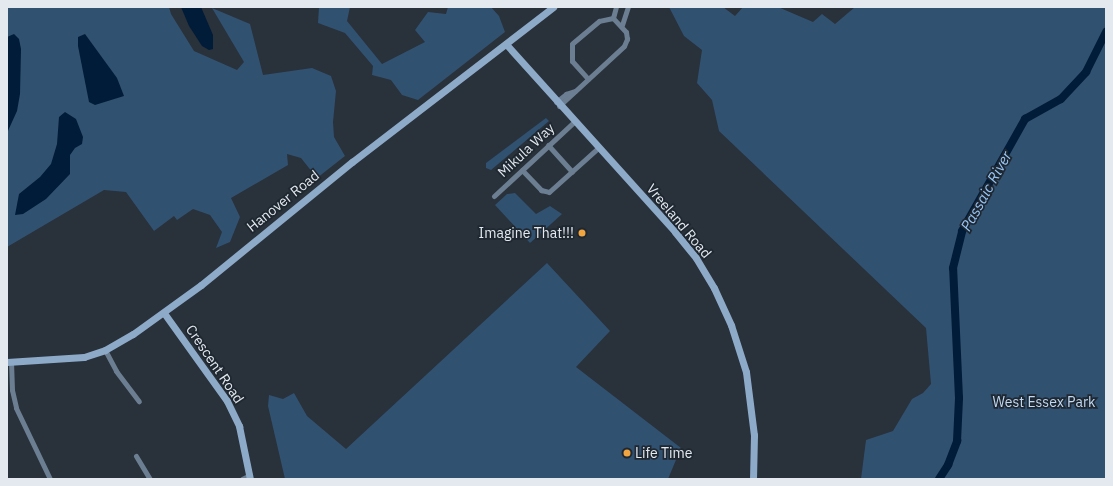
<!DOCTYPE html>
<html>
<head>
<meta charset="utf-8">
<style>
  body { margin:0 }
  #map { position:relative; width:1113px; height:486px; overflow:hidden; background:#29313a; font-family:"IBM Plex Sans",sans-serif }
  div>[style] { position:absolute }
  .green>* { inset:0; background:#315171 }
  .water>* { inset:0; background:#001c38 }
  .river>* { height:8px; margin:-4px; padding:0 4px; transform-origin:4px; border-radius:4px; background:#001c38 }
  .street>* { height:5px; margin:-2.5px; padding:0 2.5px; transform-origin:2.5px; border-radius:2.5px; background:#6c7e92 }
  .secondary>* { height:7px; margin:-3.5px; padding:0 3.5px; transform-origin:3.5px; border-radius:3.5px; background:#8daac9 }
  .dots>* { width:11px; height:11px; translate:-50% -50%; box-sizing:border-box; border:2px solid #1f2730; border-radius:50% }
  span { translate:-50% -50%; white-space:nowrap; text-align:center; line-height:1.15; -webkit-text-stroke:3.5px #1f2730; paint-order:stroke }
  .street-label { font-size:14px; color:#e3e9ef }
  .poi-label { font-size:14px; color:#e3e9ef }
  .right { translate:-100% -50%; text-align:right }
  .left { translate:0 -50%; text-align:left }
  .park-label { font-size:14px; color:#c1d9f3 }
  .water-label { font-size:15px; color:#95c6f9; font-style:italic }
  .frame { position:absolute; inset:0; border:8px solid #e3e9ef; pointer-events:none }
</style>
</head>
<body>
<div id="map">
  <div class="green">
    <i style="clip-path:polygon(7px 7px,169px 7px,171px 14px,194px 51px,237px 70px,244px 62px,212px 8px,250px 24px,263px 75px,312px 68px,331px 76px,336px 91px,333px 122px,334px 137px,345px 156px,317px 178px,301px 158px,287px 154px,288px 165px,231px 198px,240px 217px,230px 242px,216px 248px,222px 232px,210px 215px,193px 209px,177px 220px,174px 216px,154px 231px,126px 192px,104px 190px,7px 247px)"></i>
    <i style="clip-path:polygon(319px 7px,350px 7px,347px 21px,382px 64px,425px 42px,415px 30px,428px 12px,446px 14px,448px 7px,491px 7px,499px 16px,505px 32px,418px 100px,402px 95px,391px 80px,372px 75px,373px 66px,345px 33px,318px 23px)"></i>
    <i style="clip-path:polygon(669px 7px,723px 7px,735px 16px,743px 7px,778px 7px,813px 22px,822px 14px,835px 24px,855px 7px,1106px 7px,1106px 479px,861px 479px,866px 440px,893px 431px,912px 399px,923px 393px,931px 384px,926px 328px,719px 131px,712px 100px,697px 83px,702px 50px,684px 36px)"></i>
    <i style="clip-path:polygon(546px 118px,549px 121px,491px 170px,486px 168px,486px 163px)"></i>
    <i style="clip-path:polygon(515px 193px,536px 214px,550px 206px,562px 214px,530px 243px,495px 205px,507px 194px)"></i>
    <i style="clip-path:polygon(547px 263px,610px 331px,576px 367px,681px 448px,668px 479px,285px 479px,268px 406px,269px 395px,283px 399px,294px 393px,307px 416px,346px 449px)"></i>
  </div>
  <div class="water">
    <i style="clip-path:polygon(181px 7px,201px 7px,213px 35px,213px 49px,209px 50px,202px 46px,189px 26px)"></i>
    <i style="clip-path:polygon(14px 34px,19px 39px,21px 49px,20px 94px,17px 111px,7px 133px,7px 37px)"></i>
    <i style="clip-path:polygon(85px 34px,117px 78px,124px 96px,95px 105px,89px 102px,78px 46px,78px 37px)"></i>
    <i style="clip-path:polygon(65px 112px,76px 119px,83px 137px,82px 144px,75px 148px,70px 155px,70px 174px,46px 199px,23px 214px,15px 215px,19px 194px,40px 177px,51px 164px,57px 144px,59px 117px)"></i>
  </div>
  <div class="river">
    <i style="left:939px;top:479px;width:17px;rotate:-57deg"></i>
    <i style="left:948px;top:465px;width:26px;rotate:-69deg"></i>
    <i style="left:957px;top:441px;width:43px;rotate:-87.3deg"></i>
    <i style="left:959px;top:398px;width:130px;rotate:-92.6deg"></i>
    <i style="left:953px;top:268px;width:38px;rotate:-76deg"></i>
    <i style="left:962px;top:231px;width:129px;rotate:-60.6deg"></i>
    <i style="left:1025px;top:119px;width:41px;rotate:-29.1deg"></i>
    <i style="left:1061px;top:99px;width:37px;rotate:-47deg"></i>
    <i style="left:1086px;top:72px;width:45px;rotate:-63.4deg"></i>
  </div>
  <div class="street">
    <i style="left:613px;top:18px;width:11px;rotate:-75deg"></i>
    <i style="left:622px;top:25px;width:19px;rotate:-72deg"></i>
    <i style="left:556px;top:102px;width:13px;rotate:-39deg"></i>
    <i style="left:566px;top:94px;width:9px;rotate:-18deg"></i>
    <i style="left:559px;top:106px;width:88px;rotate:-42.7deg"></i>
    <i style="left:624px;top:46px;width:8px;rotate:-67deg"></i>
    <i style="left:627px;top:39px;width:7px;rotate:-98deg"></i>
    <i style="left:626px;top:32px;width:19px;rotate:-133deg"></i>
    <i style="left:613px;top:18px;width:14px;rotate:168deg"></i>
    <i style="left:599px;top:21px;width:35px;rotate:140deg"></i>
    <i style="left:572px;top:44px;width:17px;rotate:90deg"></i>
    <i style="left:572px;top:61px;width:24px;rotate:48deg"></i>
    <i style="left:548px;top:145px;width:36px;rotate:48deg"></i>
    <i style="left:522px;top:170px;width:28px;rotate:46deg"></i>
    <i style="left:541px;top:190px;width:8px;rotate:14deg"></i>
    <i style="left:549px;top:192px;width:66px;rotate:-41.9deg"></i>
    <i style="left:494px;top:196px;width:109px;rotate:-42.8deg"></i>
    <i style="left:105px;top:350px;width:24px;rotate:62deg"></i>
    <i style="left:116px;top:371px;width:38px;rotate:53deg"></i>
    <i style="left:11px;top:361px;width:29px;rotate:88deg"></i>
    <i style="left:12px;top:390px;width:18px;rotate:77deg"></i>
    <i style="left:16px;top:408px;width:79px;rotate:64.4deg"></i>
    <i style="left:136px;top:456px;width:27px;rotate:59deg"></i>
    <i style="left:242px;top:479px;width:9px;rotate:-27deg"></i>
  </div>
  <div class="secondary">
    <i style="left:506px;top:44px;width:253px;rotate:48deg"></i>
    <i style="left:675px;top:232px;width:33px;rotate:51deg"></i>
    <i style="left:696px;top:258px;width:35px;rotate:59deg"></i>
    <i style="left:714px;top:288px;width:41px;rotate:65.3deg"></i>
    <i style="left:731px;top:325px;width:49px;rotate:72.3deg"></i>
    <i style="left:746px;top:372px;width:64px;rotate:82.8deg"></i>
    <i style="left:754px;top:435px;width:44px;rotate:91.3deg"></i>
    <i style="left:164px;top:313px;width:108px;rotate:54.4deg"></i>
    <i style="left:227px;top:401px;width:28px;rotate:64deg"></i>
    <i style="left:239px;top:426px;width:54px;rotate:78.3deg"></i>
    <i style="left:7px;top:362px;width:77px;rotate:-3.7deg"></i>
    <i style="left:84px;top:357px;width:22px;rotate:-18deg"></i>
    <i style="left:105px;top:350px;width:32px;rotate:-30deg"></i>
    <i style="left:133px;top:334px;width:84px;rotate:-35.8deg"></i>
    <i style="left:201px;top:285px;width:195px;rotate:-39.2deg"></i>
    <i style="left:352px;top:162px;width:254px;rotate:-37.6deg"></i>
  </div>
  <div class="dots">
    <i style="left:582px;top:233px;background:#f1a540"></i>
    <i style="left:627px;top:453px;background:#f1a540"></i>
  </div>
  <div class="street-label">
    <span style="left:526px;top:150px;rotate:-43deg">Mikula Way</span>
    <span style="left:283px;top:201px;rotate:-39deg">Hanover Road</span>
    <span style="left:679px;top:221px;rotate:50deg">Vreeland Road</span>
    <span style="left:215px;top:364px;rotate:56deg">Crescent Road</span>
  </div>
  <div class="poi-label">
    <span class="right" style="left:574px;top:233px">Imagine That!!!</span>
    <span class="left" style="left:635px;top:453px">Life Time</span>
  </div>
  <div class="park-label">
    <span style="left:1044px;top:402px">West Essex Park</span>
  </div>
  <div class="water-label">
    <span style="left:986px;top:191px;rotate:-61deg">Passaic River</span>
  </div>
  <div class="frame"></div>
</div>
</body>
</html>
